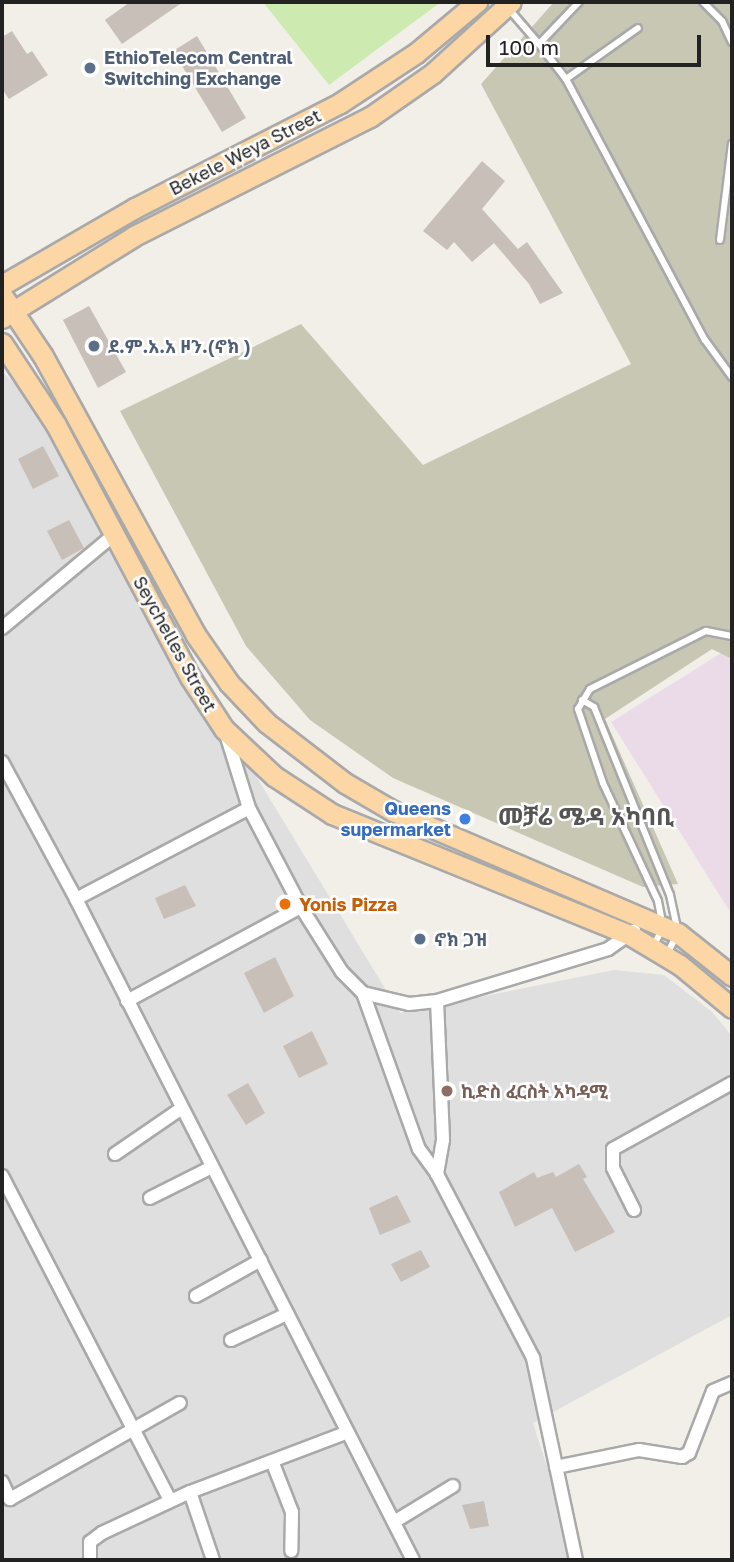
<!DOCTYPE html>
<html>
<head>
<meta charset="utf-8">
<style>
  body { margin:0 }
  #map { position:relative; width:734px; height:1562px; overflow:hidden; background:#f2efe9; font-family:"Golos Text","Noto Sans Ethiopic",sans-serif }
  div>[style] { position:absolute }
  .residential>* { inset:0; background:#e0dfdf }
  .industrial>* { inset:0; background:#ebdbe8 }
  .construction>* { inset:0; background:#c7c7b4 }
  .grass>* { inset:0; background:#cdebb0 }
  .building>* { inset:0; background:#c7bfb8 }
  .roads { filter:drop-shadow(2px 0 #a9a9a9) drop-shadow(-2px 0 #a9a9a9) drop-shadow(0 2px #a9a9a9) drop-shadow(0 -2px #a9a9a9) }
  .service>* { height:6px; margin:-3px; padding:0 3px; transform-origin:3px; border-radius:3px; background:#fff }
  .minor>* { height:12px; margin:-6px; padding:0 6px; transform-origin:6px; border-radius:6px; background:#fff }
  .primary>* { height:19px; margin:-9.5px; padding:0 9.5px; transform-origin:9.5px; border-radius:9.5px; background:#fcd6a4 }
  .dots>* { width:19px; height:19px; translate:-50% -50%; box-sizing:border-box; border:4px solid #fff; border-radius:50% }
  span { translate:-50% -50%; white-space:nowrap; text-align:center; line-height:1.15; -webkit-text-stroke:5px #fff; paint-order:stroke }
  .service-label { font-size:18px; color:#4e5e75; font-weight:700 }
  .left { translate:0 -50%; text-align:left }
  .street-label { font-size:18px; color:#222 }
  .shop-label { font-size:18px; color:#366cbe; font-weight:700 }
  .right { translate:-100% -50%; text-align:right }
  .food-label { font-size:18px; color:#c56008; font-weight:700 }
  .education-label { font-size:18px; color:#785e54; font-weight:700 }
  .district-label { font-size:24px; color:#555; font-weight:700 }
  .frame { position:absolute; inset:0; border:4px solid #222; pointer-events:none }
  .scale { position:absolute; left:486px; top:35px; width:215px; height:32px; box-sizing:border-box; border:4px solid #222; border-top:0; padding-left:9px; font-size:21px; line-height:24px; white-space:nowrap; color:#222; -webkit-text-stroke:5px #fff; paint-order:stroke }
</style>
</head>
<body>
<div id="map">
  <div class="residential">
    <i style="clip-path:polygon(2px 371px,24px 394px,400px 1013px,614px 970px,664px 975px,712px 1012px,732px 1036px,732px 1315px,533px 1423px,577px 1560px,2px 1560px)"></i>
  </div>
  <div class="industrial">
    <i style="clip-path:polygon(726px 650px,732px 660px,732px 915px,611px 722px)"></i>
  </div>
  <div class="construction">
    <i style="clip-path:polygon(554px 2px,732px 2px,732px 659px,712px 649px,605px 719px,678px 884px,643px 887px,393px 778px,310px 720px,246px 646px,120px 411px,301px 324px,423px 465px,631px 364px,481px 84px)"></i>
  </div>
  <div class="grass">
    <i style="clip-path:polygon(263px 2px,441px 2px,329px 85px)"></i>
  </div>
  <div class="building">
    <i style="clip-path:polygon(130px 2px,183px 2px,122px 44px,105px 20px)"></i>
    <i style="clip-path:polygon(12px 31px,27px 54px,32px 51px,48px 75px,9px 99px,2px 89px,2px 37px)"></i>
    <i style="clip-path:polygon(197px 36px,246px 118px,222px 132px,173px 51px)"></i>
    <i style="clip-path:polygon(482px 161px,505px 181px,482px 209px,518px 249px,527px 242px,563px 293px,540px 304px,529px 284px,494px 243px,472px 262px,454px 242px,447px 250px,423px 231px)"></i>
    <i style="clip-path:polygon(89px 306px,126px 372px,98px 388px,63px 320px)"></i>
    <i style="clip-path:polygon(43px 446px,59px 476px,33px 489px,18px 459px)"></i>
    <i style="clip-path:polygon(69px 520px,84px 548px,62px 560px,47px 531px)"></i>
    <i style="clip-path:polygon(185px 885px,196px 906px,164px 919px,155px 898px)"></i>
    <i style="clip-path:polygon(275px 957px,294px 996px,264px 1013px,244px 973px)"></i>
    <i style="clip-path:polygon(312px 1031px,328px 1064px,299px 1078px,283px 1046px)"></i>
    <i style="clip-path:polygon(248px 1083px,265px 1113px,246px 1125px,227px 1095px)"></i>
    <i style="clip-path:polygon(579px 1164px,587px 1177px,583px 1179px,615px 1232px,575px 1252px,552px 1208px,515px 1227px,499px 1192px,534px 1172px,537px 1178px,553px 1172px,556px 1177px)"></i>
    <i style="clip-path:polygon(397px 1195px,411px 1222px,380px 1235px,369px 1208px)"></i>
    <i style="clip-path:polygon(421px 1250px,430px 1267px,401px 1282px,391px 1264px)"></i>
    <i style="clip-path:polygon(484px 1501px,489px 1526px,470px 1529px,462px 1505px)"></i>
  </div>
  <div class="roads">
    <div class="service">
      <i style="left:703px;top:2px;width:27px;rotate:45deg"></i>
      <i style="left:722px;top:21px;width:23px;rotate:65deg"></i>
      <i style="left:508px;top:8px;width:48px;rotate:49.3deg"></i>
      <i style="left:539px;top:44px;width:58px;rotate:-46.4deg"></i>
      <i style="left:539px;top:44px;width:44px;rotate:52.4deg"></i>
      <i style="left:566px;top:79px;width:296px;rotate:62deg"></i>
      <i style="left:705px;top:340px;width:46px;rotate:53.9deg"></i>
      <i style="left:566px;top:79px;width:88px;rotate:-35.3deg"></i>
      <i style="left:720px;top:240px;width:97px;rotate:-82.9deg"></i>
      <i style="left:582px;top:700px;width:14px;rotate:30deg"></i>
      <i style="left:594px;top:707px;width:203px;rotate:68deg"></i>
      <i style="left:670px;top:895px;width:39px;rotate:78deg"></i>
      <i style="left:678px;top:933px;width:21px;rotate:118deg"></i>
      <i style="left:654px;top:945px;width:20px;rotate:-63deg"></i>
      <i style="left:663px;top:927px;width:26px;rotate:-101deg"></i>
      <i style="left:658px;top:901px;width:130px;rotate:-115deg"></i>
      <i style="left:603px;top:783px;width:78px;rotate:-108.7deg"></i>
      <i style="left:578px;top:709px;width:23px;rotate:-59deg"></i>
      <i style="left:590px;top:689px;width:130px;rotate:-26.6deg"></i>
      <i style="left:706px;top:631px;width:26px;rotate:11deg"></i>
    </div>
    <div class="minor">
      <i style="left:2px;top:628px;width:147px;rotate:-39.8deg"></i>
      <i style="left:225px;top:731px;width:81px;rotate:72.7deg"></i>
      <i style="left:249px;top:808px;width:112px;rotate:62.3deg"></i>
      <i style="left:301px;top:907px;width:77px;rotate:57.8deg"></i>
      <i style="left:342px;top:972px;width:30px;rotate:45deg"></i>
      <i style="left:363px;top:993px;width:166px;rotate:70.3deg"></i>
      <i style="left:419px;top:1149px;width:31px;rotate:54deg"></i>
      <i style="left:437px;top:1174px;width:208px;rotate:62.4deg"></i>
      <i style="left:533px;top:1358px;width:207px;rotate:78deg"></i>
      <i style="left:2px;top:762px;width:156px;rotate:61.6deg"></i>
      <i style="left:76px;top:899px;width:742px;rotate:62.99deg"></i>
      <i style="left:76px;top:899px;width:195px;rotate:-27.7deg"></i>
      <i style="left:363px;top:993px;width:47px;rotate:13.4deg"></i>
      <i style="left:409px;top:1004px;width:28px;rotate:-6deg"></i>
      <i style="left:437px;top:1001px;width:179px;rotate:-16.9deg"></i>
      <i style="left:608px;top:949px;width:32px;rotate:-35deg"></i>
      <i style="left:127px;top:1001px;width:198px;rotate:-28.4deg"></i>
      <i style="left:437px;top:1001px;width:139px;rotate:87.5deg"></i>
      <i style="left:443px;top:1140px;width:35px;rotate:100deg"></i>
      <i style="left:115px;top:1154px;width:81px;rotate:-34.5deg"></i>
      <i style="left:2px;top:1176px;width:365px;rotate:62.6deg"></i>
      <i style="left:150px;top:1198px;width:69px;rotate:-26.6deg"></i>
      <i style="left:634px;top:1210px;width:47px;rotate:-116.6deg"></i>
      <i style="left:613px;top:1168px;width:19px;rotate:-90deg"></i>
      <i style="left:613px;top:1149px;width:136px;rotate:-29deg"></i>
      <i style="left:196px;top:1296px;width:74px;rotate:-29deg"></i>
      <i style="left:231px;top:1340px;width:62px;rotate:-24.9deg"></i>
      <i style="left:272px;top:1461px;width:55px;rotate:68.6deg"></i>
      <i style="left:292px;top:1512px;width:39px;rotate:91deg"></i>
      <i style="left:556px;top:1467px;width:85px;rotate:-11.6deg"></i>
      <i style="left:639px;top:1450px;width:44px;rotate:9.2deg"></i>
      <i style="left:682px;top:1457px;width:8px;rotate:-30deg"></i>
      <i style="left:689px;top:1453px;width:66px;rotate:-68.8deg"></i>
      <i style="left:713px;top:1391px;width:21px;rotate:-23deg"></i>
      <i style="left:2px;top:1482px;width:19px;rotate:65deg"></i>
      <i style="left:10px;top:1499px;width:195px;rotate:-29.5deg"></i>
      <i style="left:190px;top:1492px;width:72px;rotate:71.3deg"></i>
      <i style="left:394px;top:1522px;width:69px;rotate:-31.4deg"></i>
      <i style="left:90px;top:1560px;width:18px;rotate:-90deg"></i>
      <i style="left:90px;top:1542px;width:15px;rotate:-37deg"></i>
      <i style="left:102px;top:1533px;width:97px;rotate:-25deg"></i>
      <i style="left:190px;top:1492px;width:166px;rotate:-20.8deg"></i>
    </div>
    <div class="primary">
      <i style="left:2px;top:285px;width:154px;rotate:-30.1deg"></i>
      <i style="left:135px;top:208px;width:230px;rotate:-27.1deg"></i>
      <i style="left:340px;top:103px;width:91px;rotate:-33.3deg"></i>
      <i style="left:416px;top:53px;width:80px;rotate:-39.9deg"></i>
      <i style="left:2px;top:295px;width:73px;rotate:56.1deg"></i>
      <i style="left:43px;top:356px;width:317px;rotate:61.3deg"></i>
      <i style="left:195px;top:634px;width:60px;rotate:55.2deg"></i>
      <i style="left:229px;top:683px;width:55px;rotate:46.5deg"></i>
      <i style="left:267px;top:723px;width:98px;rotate:37.6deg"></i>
      <i style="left:345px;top:783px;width:56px;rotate:30.3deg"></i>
      <i style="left:393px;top:811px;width:310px;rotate:23.2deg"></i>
      <i style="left:678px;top:933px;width:69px;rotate:38.5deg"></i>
      <i style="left:2px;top:318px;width:155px;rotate:-31.8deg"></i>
      <i style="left:134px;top:236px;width:264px;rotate:-26.8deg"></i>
      <i style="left:370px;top:117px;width:77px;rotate:-34.9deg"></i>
      <i style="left:433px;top:73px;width:105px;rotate:-42.3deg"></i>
      <i style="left:2px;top:343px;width:98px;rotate:56.6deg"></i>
      <i style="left:56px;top:425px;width:285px;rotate:62deg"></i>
      <i style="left:190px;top:677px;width:62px;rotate:56.8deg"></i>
      <i style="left:224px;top:729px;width:69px;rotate:43.2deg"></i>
      <i style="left:274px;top:776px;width:69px;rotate:33.2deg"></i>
      <i style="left:332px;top:814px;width:322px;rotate:22.1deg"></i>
      <i style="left:630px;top:935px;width:58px;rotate:31deg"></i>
      <i style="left:680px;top:965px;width:67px;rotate:39.6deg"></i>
    </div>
  </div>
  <div class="dots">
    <i style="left:90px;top:68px;background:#5c6f8a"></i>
    <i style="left:94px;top:346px;background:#5c6f8a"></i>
    <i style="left:465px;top:819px;background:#3f7fe0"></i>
    <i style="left:285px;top:904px;background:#e8710a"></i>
    <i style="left:420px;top:939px;background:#5c6f8a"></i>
    <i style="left:447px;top:1091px;background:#8d6e63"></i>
  </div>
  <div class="service-label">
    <span class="left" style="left:104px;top:68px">EthioTelecom Central<br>Switching Exchange</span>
    <span class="left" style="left:108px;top:346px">ደ.ም.አ.አ ዞን.(ኖክ )</span>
    <span class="left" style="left:434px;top:939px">ኖክ ጋዝ</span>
  </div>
  <div class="street-label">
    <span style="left:245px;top:152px;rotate:-27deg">Bekele Weya Street</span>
    <span style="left:175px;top:644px;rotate:61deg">Seychelles Street</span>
  </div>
  <div class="shop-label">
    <span class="right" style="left:451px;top:819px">Queens<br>supermarket</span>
  </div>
  <div class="food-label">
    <span class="left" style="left:299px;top:904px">Yonis Pizza</span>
  </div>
  <div class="education-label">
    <span class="left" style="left:461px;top:1091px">ኪድስ ፈርስት አካዳሚ</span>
  </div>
  <div class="district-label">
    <span style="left:586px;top:816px">መቻሬ ሜዳ አካባቢ</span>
  </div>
  <div class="frame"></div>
  <div class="scale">100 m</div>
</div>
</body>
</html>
